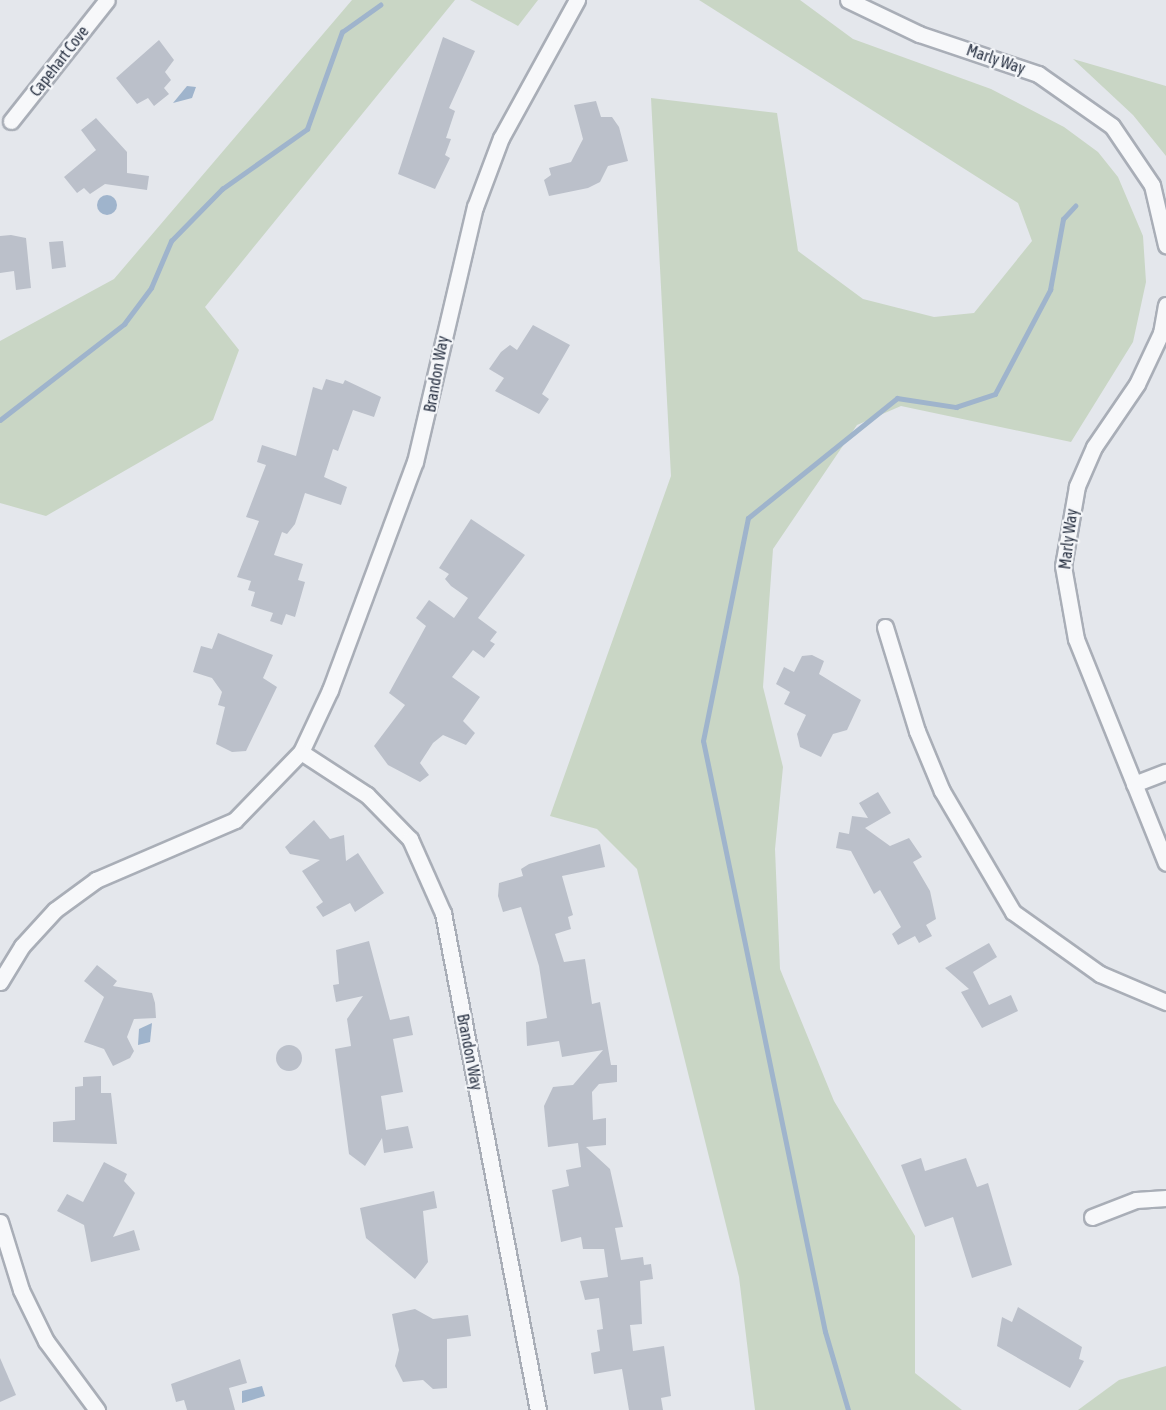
<!DOCTYPE html>
<html>
<head>
<meta charset="utf-8">
<style>
  body { margin:0 }
  #map { position:relative; width:1166px; height:1410px; overflow:hidden; background:#e4e7ec; font-family:"Asap Condensed",sans-serif }
  div>[style] { position:absolute }
  .green>* { inset:0; background:#c9d6c5 }
  .water>* { inset:0; background:#9fb4cc }
  .round { border-radius:50% }
  .stream>* { height:4.5px; margin:-2.25px; padding:0 2.25px; transform-origin:2.25px; border-radius:2.25px; background:#9fb4cc }
  .building>* { inset:0; background:#bbc0ca }
  .roads { filter:drop-shadow(2px 0 #a9aeb7) drop-shadow(-2px 0 #a9aeb7) drop-shadow(0 2px #a9aeb7) drop-shadow(0 -2px #a9aeb7) }
  .street>* { height:15px; margin:-7.5px; padding:0 7.5px; transform-origin:7.5px; border-radius:7.5px; background:#f7f8fa }
  span { translate:-50% -50%; white-space:nowrap; text-align:center; line-height:1.15; -webkit-text-stroke:4.5px #f4f6f9; paint-order:stroke }
  .street-label { font-size:16px; color:#2b3445 }
</style>
</head>
<body>
<div id="map">
  <div class="green">
    <i style="clip-path:polygon(352px 0,455px 0,205px 307px,239px 350px,213px 420px,46px 516px,0 503px,0 341px,114px 279px)"></i>
    <i style="clip-path:polygon(470px 0,538px 0,518px 26px)"></i>
    <i style="clip-path:polygon(699px 0,800px 0,853px 39px,991px 89px,1064px 127px,1098px 152px,1118px 177px,1143px 236px,1146px 282px,1133px 342px,1071px 442px,901px 406px,857px 425px,773px 549px,763px 687px,783px 767px,775px 849px,780px 969px,834px 1101px,915px 1236px,915px 1373px,962px 1410px,755px 1410px,739px 1277px,637px 869px,597px 829px,550px 816px,671px 476px,651px 98px,777px 113px,798px 251px,863px 299px,934px 317px,974px 313px,1032px 241px,1018px 203px)"></i>
    <i style="clip-path:polygon(1073px 59px,1166px 86px,1166px 156px,1133px 115px)"></i>
    <i style="clip-path:polygon(1166px 1366px,1166px 1410px,1078px 1410px,1119px 1380px)"></i>
  </div>
  <div class="water">
    <i style="clip-path:polygon(187px 86px,196px 87px,192px 98px,173px 103px)"></i>
    <i class="round" style="left:97px;top:195px;width:20px;height:20px"></i>
    <i style="clip-path:polygon(152px 1023px,150px 1042px,138px 1045px,139px 1029px)"></i>
    <i style="clip-path:polygon(262px 1386px,265px 1396px,242px 1403px,242px 1391px)"></i>
  </div>
  <div class="stream">
    <i style="left:0;top:420px;width:157px;rotate:-37.7deg"></i>
    <i style="left:124px;top:324px;width:45px;rotate:-53.1deg"></i>
    <i style="left:151px;top:288px;width:51px;rotate:-66.9deg"></i>
    <i style="left:171px;top:241px;width:73px;rotate:-45.6deg"></i>
    <i style="left:222px;top:189px;width:104px;rotate:-35.2deg"></i>
    <i style="left:307px;top:129px;width:103px;rotate:-70.2deg"></i>
    <i style="left:342px;top:32px;width:47px;rotate:-35.4deg"></i>
    <i style="left:848px;top:1410px;width:81px;rotate:-106.4deg"></i>
    <i style="left:825px;top:1332px;width:603px;rotate:-101.66deg"></i>
    <i style="left:703px;top:741px;width:227px;rotate:-78.6deg"></i>
    <i style="left:748px;top:518px;width:191px;rotate:-38.8deg"></i>
    <i style="left:897px;top:398px;width:60px;rotate:8.7deg"></i>
    <i style="left:956px;top:407px;width:41px;rotate:-18.4deg"></i>
    <i style="left:995px;top:394px;width:118px;rotate:-62.1deg"></i>
    <i style="left:1050px;top:290px;width:72px;rotate:-79.6deg"></i>
    <i style="left:1063px;top:219px;width:18px;rotate:-47deg"></i>
  </div>
  <div class="building">
    <i style="clip-path:polygon(443px 37px,475px 51px,449px 108px,455px 111px,446px 138px,451px 139px,445px 155px,450px 158px,435px 189px,398px 174px)"></i>
    <i style="clip-path:polygon(159px 40px,174px 60px,165px 72px,171px 80px,164px 88px,169px 94px,154px 106px,148px 98px,137px 104px,116px 78px)"></i>
    <i style="clip-path:polygon(596px 101px,601px 117px,612px 117px,619px 127px,628px 161px,608px 166px,600px 182px,588px 188px,549px 196px,544px 180px,551px 175px,549px 168px,571px 162px,583px 139px,574px 105px)"></i>
    <i style="clip-path:polygon(96px 118px,127px 152px,127px 173px,149px 176px,147px 190px,105px 184px,90px 194px,84px 188px,77px 193px,64px 177px,96px 150px,81px 130px)"></i>
    <i style="clip-path:polygon(11px 235px,26px 238px,31px 288px,16px 290px,14px 271px,0 273px,0 236px)"></i>
    <i style="clip-path:polygon(63px 241px,66px 267px,52px 269px,49px 242px)"></i>
    <i style="clip-path:polygon(533px 325px,570px 345px,542px 394px,549px 399px,539px 414px,495px 391px,504px 378px,489px 369px,501px 352px,510px 345px,517px 350px)"></i>
    <i style="clip-path:polygon(326px 379px,343px 384px,345px 380px,381px 397px,374px 417px,353px 410px,338px 451px,333px 449px,324px 477px,347px 487px,341px 505px,305px 493px,295px 524px,287px 534px,282px 532px,274px 555px,303px 564px,298px 580px,305px 582px,295px 617px,286px 614px,282px 625px,270px 621px,273px 613px,251px 606px,255px 592px,248px 590px,251px 581px,237px 577px,259px 521px,246px 517px,266px 465px,257px 462px,262px 445px,296px 456px,313px 387px,322px 390px)"></i>
    <i style="clip-path:polygon(471px 519px,525px 555px,478px 618px,497px 632px,490px 641px,495px 644px,484px 658px,473px 650px,452px 677px,480px 697px,463px 721px,475px 733px,466px 745px,443px 735px,433px 743px,420px 763px,429px 775px,420px 782px,388px 765px,374px 746px,405px 705px,389px 693px,426px 626px,416px 618px,429px 600px,454px 618px,468px 598px,451px 586px,445px 579px,449px 574px,439px 568px)"></i>
    <i style="clip-path:polygon(218px 633px,273px 655px,263px 678px,277px 687px,246px 751px,232px 752px,216px 744px,225px 707px,218px 705px,222px 692px,212px 678px,193px 672px,201px 646px,212px 649px)"></i>
    <i style="clip-path:polygon(812px 655px,824px 661px,819px 674px,861px 700px,847px 730px,833px 734px,821px 757px,800px 747px,797px 734px,806px 715px,784px 704px,790px 692px,776px 684px,784px 667px,794px 672px,802px 656px)"></i>
    <i style="clip-path:polygon(878px 792px,891px 813px,865px 828px,890px 846px,909px 838px,922px 857px,913px 862px,930px 891px,936px 919px,926px 925px,932px 936px,919px 943px,915px 936px,898px 945px,892px 934px,901px 927px,880px 890px,874px 894px,851px 851px,836px 848px,839px 832px,849px 834px,852px 816px,868px 818px,859px 803px)"></i>
    <i style="clip-path:polygon(314px 820px,330px 839px,344px 835px,346px 861px,358px 853px,384px 893px,355px 912px,350px 903px,323px 917px,316px 907px,323px 902px,302px 871px,320px 860px,290px 854px,285px 847px)"></i>
    <i style="clip-path:polygon(600px 844px,605px 867px,562px 876px,573px 915px,568px 917px,571px 929px,555px 934px,564px 962px,585px 959px,592px 1004px,600px 1002px,611px 1065px,617px 1065px,617px 1082px,599px 1084px,592px 1092px,593px 1120px,606px 1118px,606px 1145px,586px 1147px,610px 1169px,623px 1227px,615px 1228px,621px 1260px,643px 1257px,644px 1265px,651px 1264px,653px 1279px,640px 1281px,642px 1324px,630px 1325px,633px 1351px,664px 1346px,671px 1396px,661px 1398px,663px 1410px,629px 1410px,622px 1369px,594px 1374px,591px 1353px,600px 1351px,597px 1330px,603px 1329px,599px 1298px,585px 1300px,580px 1281px,608px 1277px,604px 1249px,583px 1249px,581px 1237px,561px 1242px,552px 1190px,569px 1186px,566px 1170px,581px 1167px,578px 1143px,548px 1147px,544px 1106px,553px 1087px,573px 1085px,603px 1050px,562px 1057px,559px 1041px,527px 1046px,526px 1022px,547px 1018px,539px 966px,521px 907px,503px 912px,498px 896px,499px 883px,523px 876px,521px 869px,529px 864px)"></i>
    <i style="clip-path:polygon(369px 941px,390px 1020px,409px 1016px,413px 1035px,393px 1039px,403px 1092px,381px 1096px,386px 1130px,408px 1126px,413px 1148px,384px 1153px,382px 1138px,365px 1166px,349px 1154px,335px 1049px,351px 1046px,347px 1019px,363px 996px,336px 1002px,333px 985px,339px 984px,336px 950px)"></i>
    <i style="clip-path:polygon(989px 943px,997px 957px,973px 972px,989px 1005px,1011px 995px,1018px 1011px,982px 1028px,961px 992px,969px 989px,945px 968px)"></i>
    <i style="clip-path:polygon(97px 965px,117px 981px,113px 986px,152px 993px,155px 1003px,156px 1018px,134px 1019px,127px 1037px,134px 1051px,130px 1058px,113px 1066px,104px 1049px,84px 1042px,104px 997px,84px 981px)"></i>
    <i class="round" style="left:276px;top:1045px;width:26px;height:26px"></i>
    <i style="clip-path:polygon(101px 1076px,101px 1093px,111px 1093px,117px 1144px,53px 1142px,53px 1122px,75px 1120px,75px 1087px,83px 1086px,83px 1077px)"></i>
    <i style="clip-path:polygon(921px 1158px,925px 1171px,966px 1158px,977px 1187px,988px 1183px,1012px 1265px,972px 1278px,953px 1217px,925px 1227px,901px 1165px)"></i>
    <i style="clip-path:polygon(104px 1162px,127px 1174px,124px 1181px,135px 1193px,113px 1237px,134px 1230px,140px 1250px,91px 1262px,84px 1225px,57px 1211px,67px 1194px,83px 1202px)"></i>
    <i style="clip-path:polygon(434px 1191px,437px 1208px,423px 1211px,428px 1262px,415px 1279px,366px 1238px,360px 1208px)"></i>
    <i style="clip-path:polygon(1018px 1307px,1082px 1347px,1079px 1359px,1084px 1361px,1070px 1388px,997px 1346px,1002px 1317px,1012px 1322px)"></i>
    <i style="clip-path:polygon(415px 1309px,433px 1319px,468px 1315px,471px 1336px,447px 1339px,447px 1388px,433px 1389px,423px 1380px,403px 1382px,395px 1366px,399px 1350px,392px 1314px)"></i>
    <i style="clip-path:polygon(0 1358px,16px 1395px,0 1402px)"></i>
    <i style="clip-path:polygon(240px 1359px,247px 1383px,229px 1388px,235px 1410px,187px 1410px,184px 1400px,176px 1402px,171px 1384px)"></i>
  </div>
  <div class="roads">
    <div class="street">
      <i style="left:848px;top:0;width:79px;rotate:25.6deg"></i>
      <i style="left:919px;top:34px;width:126px;rotate:18.6deg"></i>
      <i style="left:1038px;top:74px;width:90px;rotate:35.1deg"></i>
      <i style="left:1112px;top:126px;width:71px;rotate:55.9deg"></i>
      <i style="left:1152px;top:185px;width:62px;rotate:76.9deg"></i>
      <i style="left:11px;top:121px;width:154px;rotate:-51.6deg"></i>
      <i style="left:1166px;top:305px;width:28px;rotate:100deg"></i>
      <i style="left:1161px;top:333px;width:56px;rotate:115.2deg"></i>
      <i style="left:1137px;top:384px;width:76px;rotate:124.3deg"></i>
      <i style="left:1094px;top:447px;width:43px;rotate:113.6deg"></i>
      <i style="left:1077px;top:486px;width:81px;rotate:99.9deg"></i>
      <i style="left:1063px;top:566px;width:74px;rotate:79.9deg"></i>
      <i style="left:1076px;top:639px;width:241px;rotate:68.1deg"></i>
      <i style="left:885px;top:627px;width:109px;rotate:72.9deg"></i>
      <i style="left:917px;top:731px;width:65px;rotate:67.4deg"></i>
      <i style="left:942px;top:791px;width:140px;rotate:59.6deg"></i>
      <i style="left:1013px;top:912px;width:107px;rotate:35.5deg"></i>
      <i style="left:1100px;top:974px;width:72px;rotate:23deg"></i>
      <i style="left:301px;top:752px;width:68px;rotate:-64.9deg"></i>
      <i style="left:330px;top:690px;width:243px;rotate:-69.6deg"></i>
      <i style="left:415px;top:462px;width:262px;rotate:-76.8deg"></i>
      <i style="left:475px;top:207px;width:74px;rotate:-69.4deg"></i>
      <i style="left:501px;top:138px;width:158px;rotate:-61.2deg"></i>
      <i style="left:1134px;top:784px;width:34px;rotate:-21deg"></i>
      <i style="left:0;top:982px;width:42px;rotate:-58.6deg"></i>
      <i style="left:22px;top:946px;width:49px;rotate:-47.5deg"></i>
      <i style="left:55px;top:910px;width:51px;rotate:-36.2deg"></i>
      <i style="left:96px;top:880px;width:151px;rotate:-23.3deg"></i>
      <i style="left:235px;top:820px;width:95px;rotate:-45.9deg"></i>
      <i style="left:301px;top:752px;width:79px;rotate:33.1deg"></i>
      <i style="left:367px;top:795px;width:62px;rotate:45.7deg"></i>
      <i style="left:410px;top:839px;width:81px;rotate:66deg"></i>
      <i style="left:443px;top:913px;width:506px;rotate:79.18deg"></i>
      <i style="left:1092px;top:1217px;width:47px;rotate:-21.1deg"></i>
      <i style="left:1136px;top:1200px;width:30px;rotate:-4deg"></i>
      <i style="left:0;top:1222px;width:71px;rotate:72.8deg"></i>
      <i style="left:21px;top:1290px;width:57px;rotate:63.9deg"></i>
      <i style="left:46px;top:1341px;width:86px;rotate:53.5deg"></i>
    </div>
  </div>
  <div class="street-label">
    <span style="left:996px;top:59px;rotate:19deg">Marly Way</span>
    <span style="left:59px;top:61px;rotate:-52deg">Capehart Cove</span>
    <span style="left:436px;top:374px;rotate:-80deg">Brandon Way</span>
    <span style="left:1068px;top:539px;rotate:-83deg">Marly Way</span>
    <span style="left:470px;top:1052px;rotate:79deg">Brandon Way</span>
  </div>
</div>
</body>
</html>
